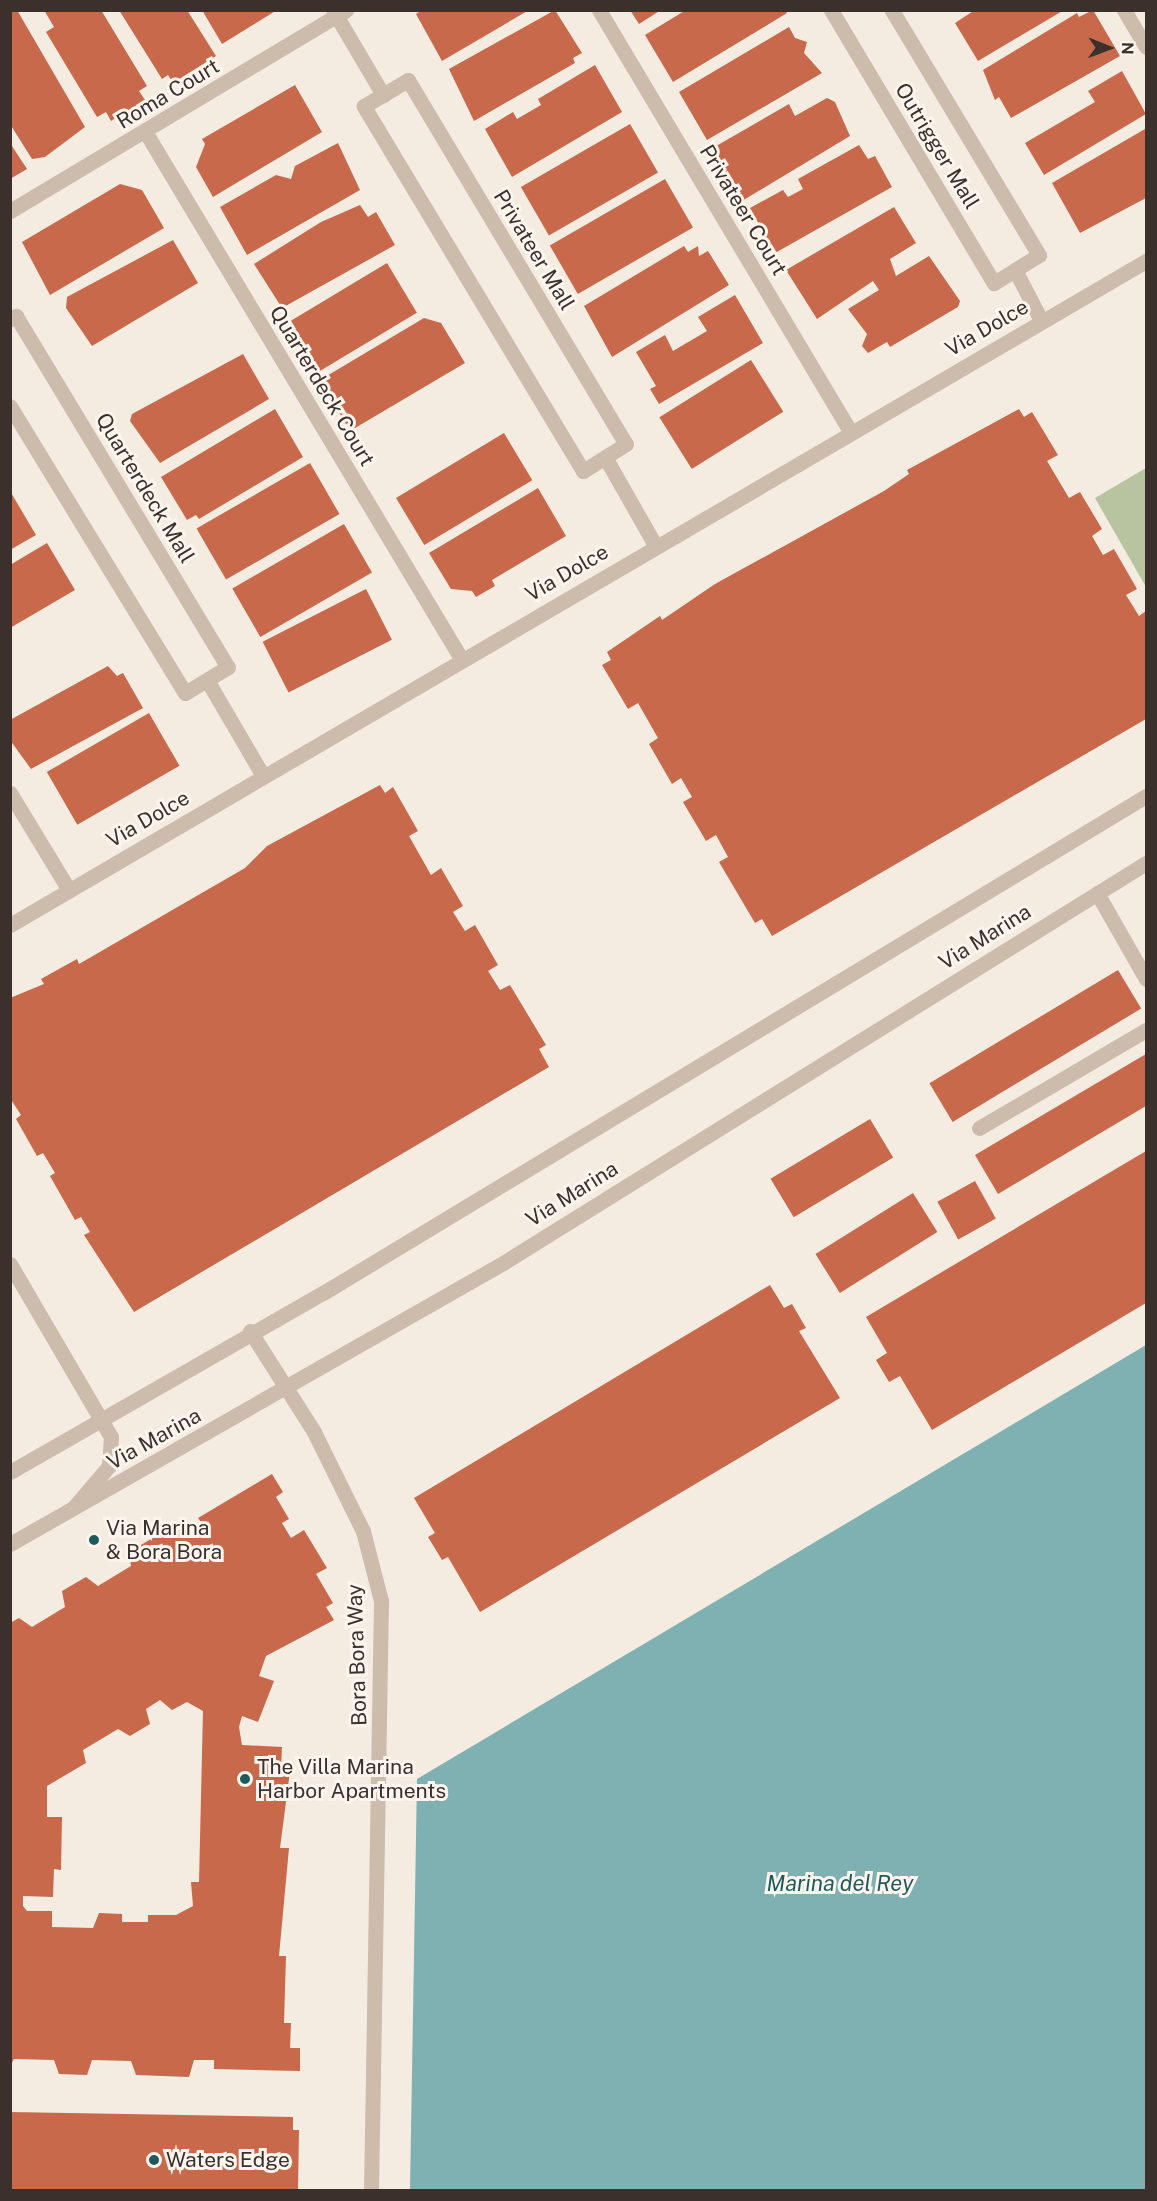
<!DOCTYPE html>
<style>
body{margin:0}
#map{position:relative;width:1157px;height:2201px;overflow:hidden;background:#f4ebe1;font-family:"Public Sans",sans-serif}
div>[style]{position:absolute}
.green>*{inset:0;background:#b8c4a0}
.water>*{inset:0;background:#7fb0b2}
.building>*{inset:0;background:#c8694b;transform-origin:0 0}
.service>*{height:15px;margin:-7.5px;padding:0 7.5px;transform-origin:7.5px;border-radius:7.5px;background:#cdbbac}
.pedestrian>*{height:15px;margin:-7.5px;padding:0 7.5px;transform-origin:7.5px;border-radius:7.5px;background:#cdbbac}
.minor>*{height:15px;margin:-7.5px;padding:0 7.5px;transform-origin:7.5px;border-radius:7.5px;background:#cdbbac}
.tertiary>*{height:15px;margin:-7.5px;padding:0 7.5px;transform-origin:7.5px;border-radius:7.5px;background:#cdbbac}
.dots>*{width:16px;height:16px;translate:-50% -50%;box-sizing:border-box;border:3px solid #fbf5ee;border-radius:50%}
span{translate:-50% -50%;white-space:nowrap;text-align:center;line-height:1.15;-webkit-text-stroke:6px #fbf5ee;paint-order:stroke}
.street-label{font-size:21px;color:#3b302b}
.poi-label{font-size:21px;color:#3b302b}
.left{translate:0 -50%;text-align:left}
.water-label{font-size:22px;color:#1f5a5e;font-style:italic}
.frame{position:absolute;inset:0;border:12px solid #3b302b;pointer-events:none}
.north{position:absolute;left:1079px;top:18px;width:60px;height:60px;-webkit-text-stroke:4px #fbf5ee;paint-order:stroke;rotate:91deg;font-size:16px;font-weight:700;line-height:24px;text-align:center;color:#3b302b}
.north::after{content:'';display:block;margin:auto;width:21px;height:27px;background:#3b302b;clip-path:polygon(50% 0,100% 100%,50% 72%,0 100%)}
</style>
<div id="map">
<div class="green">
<i style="clip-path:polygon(1146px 468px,1146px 587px,1095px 498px)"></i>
</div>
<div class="water">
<i style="clip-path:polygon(1146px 1345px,1146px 2190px,410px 2190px,417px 1779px)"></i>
</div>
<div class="building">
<i style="clip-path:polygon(10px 10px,17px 10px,85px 127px,45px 157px,32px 159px,10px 124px)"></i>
<i style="clip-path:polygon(44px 10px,101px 10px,147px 86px,139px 91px,145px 100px,111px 121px,106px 112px,97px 117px,46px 32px,54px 27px)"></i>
<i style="clip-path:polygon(119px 10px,187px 10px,216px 56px,173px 83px,168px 75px,162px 79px)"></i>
<i style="clip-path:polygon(202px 10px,277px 10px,222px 44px)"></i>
<i style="clip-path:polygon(422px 10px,529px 10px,442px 61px,416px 14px)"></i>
<i style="clip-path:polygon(555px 10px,582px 53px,573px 58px,575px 63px,474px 121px,449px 69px)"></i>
<i style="clip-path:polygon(630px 10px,661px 10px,639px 24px)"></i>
<i style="clip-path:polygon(686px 10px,785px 10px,787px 13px,673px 82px,645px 35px)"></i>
<i style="clip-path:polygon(975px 10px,1064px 10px,978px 61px,955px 23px)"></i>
<i style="clip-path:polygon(1093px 10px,1120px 56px,1011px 118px,999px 97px,995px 100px,983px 70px,1077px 13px,1079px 17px)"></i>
<i style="clip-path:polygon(789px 27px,795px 38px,807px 42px,804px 53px,822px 73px,707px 140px,679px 92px)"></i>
<i style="clip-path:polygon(595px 65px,622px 112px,512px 177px,485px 129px,513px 112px,517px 119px,541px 105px,538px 99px)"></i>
<i style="clip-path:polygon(1122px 71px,1146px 114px,1044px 175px,1025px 143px,1095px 102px,1088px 91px)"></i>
<i style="clip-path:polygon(295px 85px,322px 132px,213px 197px,196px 167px,205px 144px,202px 139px)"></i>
<i style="clip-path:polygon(827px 98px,835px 102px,850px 136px,742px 201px,711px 149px,789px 104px,795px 116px)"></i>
<i style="left:630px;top:124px;width:56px;height:126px;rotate:60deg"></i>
<i style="clip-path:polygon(1145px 129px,1146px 198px,1080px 233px,1052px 183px)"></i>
<i style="clip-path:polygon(10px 143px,27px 169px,10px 179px)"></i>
<i style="clip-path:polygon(338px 143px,360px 190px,247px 255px,220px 207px,276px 175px,291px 179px,295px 166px)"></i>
<i style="clip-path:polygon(859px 145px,868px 159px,875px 156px,892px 187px,775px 253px,750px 208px,783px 190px,788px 197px,803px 189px,798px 179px)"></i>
<i style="left:665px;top:179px;width:56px;height:133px;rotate:60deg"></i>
<i style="clip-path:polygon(120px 184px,142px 190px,164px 228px,50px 295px,22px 242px)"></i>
<i style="clip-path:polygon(360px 205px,368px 217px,376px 212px,395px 245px,282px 308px,254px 264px,321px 222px)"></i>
<i style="clip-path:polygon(894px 207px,916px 243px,890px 259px,896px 276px,929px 256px,960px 301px,958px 307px,890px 347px,887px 342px,868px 353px,862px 346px,867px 334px,848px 309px,879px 290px,873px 281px,817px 319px,786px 270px)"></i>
<i style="clip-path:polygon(173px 240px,198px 283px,92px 346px,66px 308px,67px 297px)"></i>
<i style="clip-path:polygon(684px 246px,688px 252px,698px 246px,699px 256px,708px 251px,729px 285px,612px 357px,584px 306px)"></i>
<i style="left:387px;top:263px;width:58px;height:116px;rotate:59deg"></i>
<i style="clip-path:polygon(735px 295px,763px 343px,659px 404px,650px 389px,656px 386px,636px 352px,665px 335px,673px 351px,707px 331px,698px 317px)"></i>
<i style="clip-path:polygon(424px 318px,441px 323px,465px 363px,350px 431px,320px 380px)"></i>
<i style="clip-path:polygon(243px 354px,269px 399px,160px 463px,130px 421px,132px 414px)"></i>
<i style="left:751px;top:360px;width:61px;height:108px;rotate:58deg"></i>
<i style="clip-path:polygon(275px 409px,303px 457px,199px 519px,196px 515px,187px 520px,161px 477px)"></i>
<i style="clip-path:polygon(1019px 409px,1024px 417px,1032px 412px,1058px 455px,1047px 461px,1069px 498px,1080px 492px,1102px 529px,1092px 536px,1103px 555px,1114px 549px,1137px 589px,1126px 595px,1139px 616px,1146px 611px,1146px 719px,772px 936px,762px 919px,755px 923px,719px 862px,728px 857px,716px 835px,706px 841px,683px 802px,692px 797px,681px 778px,672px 784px,649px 744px,658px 738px,638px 703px,628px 709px,602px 665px,611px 660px,607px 652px,660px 616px,662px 620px,715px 584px,884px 491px,909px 474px,907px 470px)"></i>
<i style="left:504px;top:433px;width:55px;height:126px;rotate:59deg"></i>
<i style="left:310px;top:463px;width:59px;height:131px;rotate:60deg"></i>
<i style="clip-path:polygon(538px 488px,566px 536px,492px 580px,495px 586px,476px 597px,472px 591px,451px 589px,429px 553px)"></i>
<i style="clip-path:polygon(10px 491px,36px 535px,10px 550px)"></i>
<i style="left:344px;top:524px;width:56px;height:129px;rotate:60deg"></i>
<i style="clip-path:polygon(47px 543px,75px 590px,10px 628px,10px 565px)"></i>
<i style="left:366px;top:589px;width:57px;height:116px;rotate:63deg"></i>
<i style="clip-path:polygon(108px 666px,117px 676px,123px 673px,143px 708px,31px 769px,10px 740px,10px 720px)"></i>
<i style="left:149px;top:713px;width:61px;height:118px;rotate:60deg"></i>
<i style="clip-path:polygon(380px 785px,385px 793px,393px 787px,418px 831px,409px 836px,431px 875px,441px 868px,463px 906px,453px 912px,465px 931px,475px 925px,498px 965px,488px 971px,500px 990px,510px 985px,546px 1045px,539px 1049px,549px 1067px,134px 1312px,84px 1235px,90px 1232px,81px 1217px,75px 1220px,50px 1176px,55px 1173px,43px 1153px,37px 1156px,16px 1119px,21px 1115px,10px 1098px,10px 998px,44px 984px,41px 979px,77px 959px,79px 964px,245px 868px,267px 846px)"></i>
<i style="left:1118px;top:970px;width:45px;height:220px;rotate:59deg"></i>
<i style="clip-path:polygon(1146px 1054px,1146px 1106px,998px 1194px,975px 1155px)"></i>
<i style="left:870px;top:1119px;width:45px;height:116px;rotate:59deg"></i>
<i style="clip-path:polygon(1146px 1151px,1146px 1303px,932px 1430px,900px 1376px,889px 1382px,876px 1360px,887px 1353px,866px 1317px)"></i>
<i style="left:975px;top:1181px;width:43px;height:43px;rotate:61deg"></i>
<i style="left:913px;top:1193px;width:46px;height:115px;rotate:58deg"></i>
<i style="clip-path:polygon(770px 1285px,784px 1308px,792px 1304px,806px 1328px,799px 1331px,840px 1398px,480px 1612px,448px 1557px,442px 1560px,428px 1537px,435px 1533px,414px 1498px)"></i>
<i style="clip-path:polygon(evenodd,272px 1474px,283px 1492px,276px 1497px,289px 1519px,282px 1523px,291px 1538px,304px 1530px,327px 1568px,316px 1574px,333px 1603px,326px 1607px,334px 1620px,266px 1656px,259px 1676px,274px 1681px,258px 1722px,242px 1716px,239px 1727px,242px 1745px,282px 1747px,281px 1770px,290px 1771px,280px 1848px,289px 1848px,279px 1956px,286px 1956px,284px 2023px,291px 2023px,290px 2048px,300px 2048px,300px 2071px,214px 2069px,214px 2060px,194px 2060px,189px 2077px,136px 2075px,131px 2061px,92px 2060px,87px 2075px,59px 2074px,54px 2060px,14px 2059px,10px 2066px,10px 1623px,19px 1618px,32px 1627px,65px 1607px,62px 1591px,86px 1577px,98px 1586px,131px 1566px,129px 1552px,173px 1526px,186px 1535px,203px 1525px,198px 1518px,272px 1474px,160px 1700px,172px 1710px,187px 1702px,203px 1711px,199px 1882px,191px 1882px,193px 1906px,176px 1915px,148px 1915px,148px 1922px,122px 1922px,122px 1914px,99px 1913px,93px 1928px,52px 1927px,52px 1911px,27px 1911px,23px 1906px,23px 1896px,53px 1897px,54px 1869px,61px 1870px,62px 1817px,47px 1817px,47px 1786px,86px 1763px,83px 1750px,118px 1729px,130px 1736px,150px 1724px,146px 1709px,160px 1700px)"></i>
<i style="clip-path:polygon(10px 2112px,293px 2117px,293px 2130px,299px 2130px,298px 2190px,10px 2190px)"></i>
</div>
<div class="service">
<i style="left:1097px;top:893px;width:99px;rotate:60.3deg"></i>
<i style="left:979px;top:1128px;width:194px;rotate:-30.4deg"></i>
</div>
<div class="pedestrian">
<i style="left:333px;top:10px;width:99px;rotate:59.5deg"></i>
<i style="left:831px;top:10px;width:318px;rotate:59.2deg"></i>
<i style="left:994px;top:283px;width:53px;rotate:-31.9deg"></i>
<i style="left:1039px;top:255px;width:286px;rotate:-121deg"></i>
<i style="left:408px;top:80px;width:424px;rotate:59.1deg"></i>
<i style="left:626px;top:444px;width:51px;rotate:147.9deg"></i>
<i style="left:583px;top:471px;width:426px;rotate:-121deg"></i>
<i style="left:364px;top:106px;width:51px;rotate:-30.6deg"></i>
<i style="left:1015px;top:270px;width:56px;rotate:62.5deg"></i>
<i style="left:10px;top:319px;width:7px;rotate:-27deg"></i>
<i style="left:16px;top:316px;width:410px;rotate:58.9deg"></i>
<i style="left:228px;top:667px;width:50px;rotate:148.8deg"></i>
<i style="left:185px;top:693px;width:336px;rotate:-121.4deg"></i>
<i style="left:605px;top:457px;width:101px;rotate:60.4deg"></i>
<i style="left:207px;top:680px;width:111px;rotate:59.7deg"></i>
</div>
<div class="minor">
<i style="left:599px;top:10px;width:490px;rotate:59.2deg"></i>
<i style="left:1124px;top:10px;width:43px;rotate:59.3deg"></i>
<i style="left:146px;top:133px;width:614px;rotate:59.05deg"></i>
<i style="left:10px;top:211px;width:392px;rotate:-30.9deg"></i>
<i style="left:10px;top:793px;width:114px;rotate:58.7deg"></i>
<i style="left:10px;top:925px;width:1316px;rotate:-30.31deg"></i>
<i style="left:10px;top:1264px;width:200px;rotate:59.7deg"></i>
<i style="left:111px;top:1437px;width:29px;rotate:94deg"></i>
<i style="left:109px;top:1466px;width:54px;rotate:130.5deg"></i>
<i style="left:250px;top:1331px;width:120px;rotate:57.6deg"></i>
<i style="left:314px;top:1432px;width:110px;rotate:63.7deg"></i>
<i style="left:363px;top:1531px;width:72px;rotate:75.6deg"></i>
<i style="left:381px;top:1601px;width:589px;rotate:90.97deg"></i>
</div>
<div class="tertiary">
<i style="left:10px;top:1472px;width:361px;rotate:-29.8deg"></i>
<i style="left:323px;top:1293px;width:961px;rotate:-31.13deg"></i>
<i style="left:10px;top:1544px;width:567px;rotate:-29.68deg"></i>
<i style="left:503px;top:1263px;width:757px;rotate:-31.89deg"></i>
</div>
<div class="dots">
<i style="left:94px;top:1540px;background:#1f5a5e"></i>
<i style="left:245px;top:1779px;background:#1f5a5e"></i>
<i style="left:154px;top:2160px;background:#1f5a5e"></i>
</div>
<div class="street-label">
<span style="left:168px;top:94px;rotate:-31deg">Roma Court</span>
<span style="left:937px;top:146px;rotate:59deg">Outrigger Mall</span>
<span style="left:743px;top:210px;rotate:59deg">Privateer Court</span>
<span style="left:534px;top:250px;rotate:59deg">Privateer Mall</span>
<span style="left:987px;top:328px;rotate:-30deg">Via Dolce</span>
<span style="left:322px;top:386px;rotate:59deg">Quarterdeck Court</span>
<span style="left:145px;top:488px;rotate:59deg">Quarterdeck Mall</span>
<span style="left:567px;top:573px;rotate:-30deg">Via Dolce</span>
<span style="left:148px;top:819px;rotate:-30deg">Via Dolce</span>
<span style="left:985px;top:937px;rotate:-32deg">Via Marina</span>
<span style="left:572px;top:1194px;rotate:-32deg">Via Marina</span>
<span style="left:154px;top:1439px;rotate:-29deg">Via Marina</span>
<span style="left:357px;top:1655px;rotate:-92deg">Bora Bora Way</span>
</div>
<div class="poi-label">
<span class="left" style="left:106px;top:1540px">Via Marina<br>&amp; Bora Bora</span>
<span class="left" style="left:257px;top:1779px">The Villa Marina<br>Harbor Apartments</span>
<span class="left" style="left:166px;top:2160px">Waters Edge</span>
</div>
<div class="water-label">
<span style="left:840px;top:1884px">Marina del Rey</span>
</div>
<div class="frame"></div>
<div class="north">N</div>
</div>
